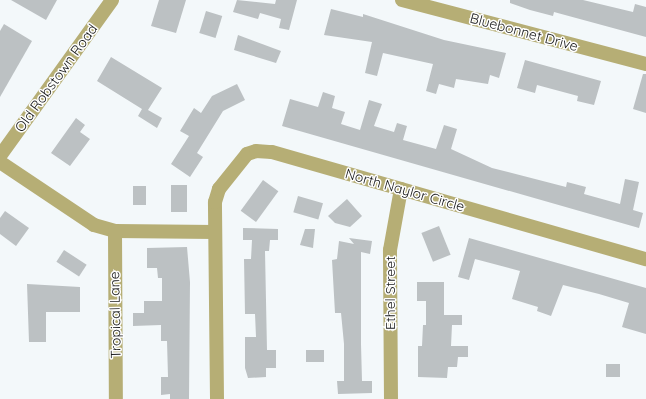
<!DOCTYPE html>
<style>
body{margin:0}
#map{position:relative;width:646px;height:399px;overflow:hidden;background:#f3f8fa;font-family:Quicksand,sans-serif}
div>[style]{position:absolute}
.building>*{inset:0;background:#bcc1c3;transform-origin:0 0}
.minor>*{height:14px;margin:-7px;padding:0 7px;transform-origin:7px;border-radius:7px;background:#b6ae75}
span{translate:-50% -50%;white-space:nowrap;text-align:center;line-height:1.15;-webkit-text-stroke:3px #fff;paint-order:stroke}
.street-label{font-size:14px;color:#171819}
</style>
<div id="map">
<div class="building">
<i style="clip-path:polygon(11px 0,57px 0,46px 20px)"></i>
<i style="clip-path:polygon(159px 0,186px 0,176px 33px,151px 26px)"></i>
<i style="clip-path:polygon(237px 0,275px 4px,276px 0,297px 0,289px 30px,279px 28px,281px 19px,260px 13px,258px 19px,233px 12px)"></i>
<i style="clip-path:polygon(510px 0,583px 0,633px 12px,635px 4px,646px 7px,646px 37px,554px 12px,553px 16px,530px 10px,510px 3px)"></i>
<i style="clip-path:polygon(331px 9px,363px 17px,363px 14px,444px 40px,506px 53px,499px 78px,490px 75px,488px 84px,456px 79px,454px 88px,439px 84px,436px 94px,426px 91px,433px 64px,383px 53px,377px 76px,365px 73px,372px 42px,324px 35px)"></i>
<i style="left:206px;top:11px;width:17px;height:23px;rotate:17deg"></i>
<i style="clip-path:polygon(4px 24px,32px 41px,0 97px,0 31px)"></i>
<i style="clip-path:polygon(238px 35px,281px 51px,276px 63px,234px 50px)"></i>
<i style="clip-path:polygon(111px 57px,162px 88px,148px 110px,162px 118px,157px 128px,138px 116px,142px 109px,97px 81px)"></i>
<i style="clip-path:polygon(525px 60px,601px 81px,594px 105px,577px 101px,578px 96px,537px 85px,535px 93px,517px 88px)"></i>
<i style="clip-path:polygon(643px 74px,646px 74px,646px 113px,633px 109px)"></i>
<i style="clip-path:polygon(237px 84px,245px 100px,223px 111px,197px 153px,203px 157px,190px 177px,171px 164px,189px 136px,180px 131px,194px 108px,201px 113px,212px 96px)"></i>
<i style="clip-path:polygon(323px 92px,335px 96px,332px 108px,345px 112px,341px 124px,360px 130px,369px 100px,382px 104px,374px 126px,394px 132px,397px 123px,407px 126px,403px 140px,436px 149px,444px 125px,457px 129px,451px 149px,492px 168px,566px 187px,567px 182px,586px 187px,584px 194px,620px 204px,625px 179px,639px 182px,633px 210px,643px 213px,639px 228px,282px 126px,290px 99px,318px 107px)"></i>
<i style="clip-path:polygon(76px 118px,85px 125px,80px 132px,90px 139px,70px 166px,51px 153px)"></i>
<i style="left:263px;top:180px;width:19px;height:38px;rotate:36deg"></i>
<i style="left:171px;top:185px;width:16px;height:27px"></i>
<i style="left:133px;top:186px;width:13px;height:19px"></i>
<i style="left:298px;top:196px;width:26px;height:17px;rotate:16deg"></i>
<i style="clip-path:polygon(347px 199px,362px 216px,350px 227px,335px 223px,328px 216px)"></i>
<i style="clip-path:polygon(5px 211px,29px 228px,16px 246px,0 234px,0 218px)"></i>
<i style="left:439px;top:226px;width:31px;height:19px;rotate:68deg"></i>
<i style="clip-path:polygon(243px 228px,278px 229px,278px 240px,270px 240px,269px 251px,265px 251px,267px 350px,276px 350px,276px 368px,266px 368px,266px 377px,248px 378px,245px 368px,245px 337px,256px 337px,255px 314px,245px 314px,244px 259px,251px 259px,252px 240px,243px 240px)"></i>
<i style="clip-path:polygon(305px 229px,315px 229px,313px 248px,300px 245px)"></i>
<i style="clip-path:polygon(349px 238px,372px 241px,370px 254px,361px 252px,361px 344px,362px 381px,372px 381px,372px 393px,338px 394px,337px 381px,344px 381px,344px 344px,341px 313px,335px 313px,332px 260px,337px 259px,339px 241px,354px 244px)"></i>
<i style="clip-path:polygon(469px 238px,646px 288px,646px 334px,622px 327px,629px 303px,599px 294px,563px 285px,551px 316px,537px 311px,538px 307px,512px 299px,520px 271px,475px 259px,469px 280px,458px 277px)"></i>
<i style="clip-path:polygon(187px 247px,190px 282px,189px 399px,170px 399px,170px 394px,161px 395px,161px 377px,168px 377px,167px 341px,161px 341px,161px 325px,133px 326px,133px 313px,144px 313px,144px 301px,162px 301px,162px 278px,158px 278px,157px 268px,147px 268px,147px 248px)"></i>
<i style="left:64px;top:250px;width:27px;height:14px;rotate:33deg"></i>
<i style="clip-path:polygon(417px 282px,444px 282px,444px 315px,462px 315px,462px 325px,452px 325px,451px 346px,468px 346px,468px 357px,458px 357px,457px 367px,448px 367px,447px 378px,418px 377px,418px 346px,422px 346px,423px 325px,426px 325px,426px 301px,417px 301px)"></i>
<i style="clip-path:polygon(27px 284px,80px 287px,80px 312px,46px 312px,46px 342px,29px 342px)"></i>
<i style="left:306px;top:350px;width:18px;height:12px"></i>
<i style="left:606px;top:364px;width:14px;height:13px"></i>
</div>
<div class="minor">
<i style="left:402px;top:0;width:252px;rotate:14.7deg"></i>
<i style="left:0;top:156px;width:192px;rotate:-54.3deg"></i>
<i style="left:0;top:162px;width:113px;rotate:33.8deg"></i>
<i style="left:94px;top:225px;width:22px;rotate:16deg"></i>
<i style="left:115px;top:231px;width:100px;rotate:0.6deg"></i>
<i style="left:115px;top:231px;width:168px;rotate:89.7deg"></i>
<i style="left:217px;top:399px;width:197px;rotate:-90.6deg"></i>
<i style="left:215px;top:202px;width:14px;rotate:-73deg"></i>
<i style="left:219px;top:189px;width:45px;rotate:-51.3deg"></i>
<i style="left:247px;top:154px;width:9px;rotate:-18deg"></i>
<i style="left:256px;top:151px;width:16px;rotate:4deg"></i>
<i style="left:272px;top:152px;width:389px;rotate:16deg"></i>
<i style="left:391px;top:399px;width:149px;rotate:-90.4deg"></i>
<i style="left:390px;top:250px;width:62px;rotate:-79.8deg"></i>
</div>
<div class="street-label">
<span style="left:524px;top:32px;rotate:15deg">Bluebonnet Drive</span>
<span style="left:56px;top:78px;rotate:-54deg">Old Robstown Road</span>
<span style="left:405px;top:190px;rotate:16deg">North Naylor Circle</span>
<span style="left:390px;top:293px;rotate:-90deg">Ethel Street</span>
<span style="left:115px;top:315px;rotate:-91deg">Tropical Lane</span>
</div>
</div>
